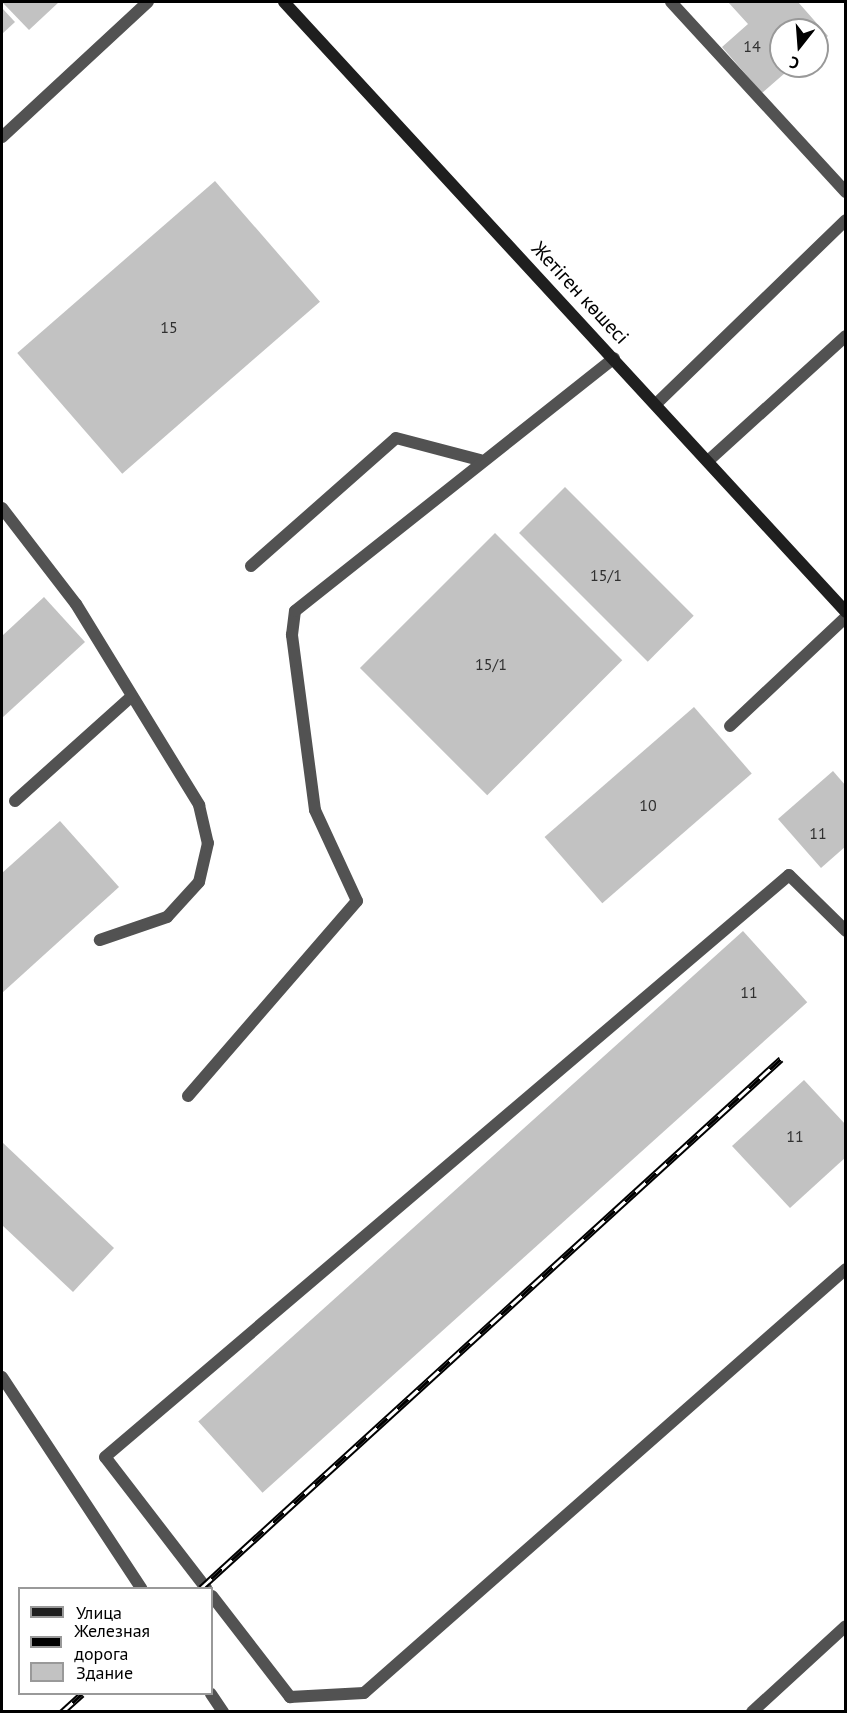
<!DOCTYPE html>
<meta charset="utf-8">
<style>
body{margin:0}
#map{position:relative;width:847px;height:1713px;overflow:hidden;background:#fff;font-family:"PT Sans",sans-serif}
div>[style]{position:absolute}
.building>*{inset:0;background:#c2c2c2;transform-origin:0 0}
.lane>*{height:12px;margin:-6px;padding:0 6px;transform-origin:6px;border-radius:6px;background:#525252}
.secondary>*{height:12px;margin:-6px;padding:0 6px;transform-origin:6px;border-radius:6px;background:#1f1f1f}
.rail>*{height:7px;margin-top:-3.5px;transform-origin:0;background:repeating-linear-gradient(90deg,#fff 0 14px,#000 0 28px);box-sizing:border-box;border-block:2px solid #000}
span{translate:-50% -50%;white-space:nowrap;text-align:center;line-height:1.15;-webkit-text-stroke:5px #fff;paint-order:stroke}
.number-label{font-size:16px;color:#303030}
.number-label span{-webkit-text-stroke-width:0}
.street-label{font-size:20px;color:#000}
.frame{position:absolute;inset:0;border:3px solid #000;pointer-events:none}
.legend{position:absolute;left:18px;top:1587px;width:195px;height:108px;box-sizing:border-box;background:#fff;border:2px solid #999;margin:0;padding:8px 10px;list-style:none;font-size:18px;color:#000}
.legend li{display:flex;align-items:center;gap:12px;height:30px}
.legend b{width:30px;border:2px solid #999}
.north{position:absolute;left:769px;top:18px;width:60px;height:60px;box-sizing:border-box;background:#fff;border:2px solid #999;border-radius:50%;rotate:197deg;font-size:16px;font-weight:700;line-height:24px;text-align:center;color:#000}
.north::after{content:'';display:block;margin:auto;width:21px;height:27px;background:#000;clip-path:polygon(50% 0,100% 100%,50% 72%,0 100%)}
</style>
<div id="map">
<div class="building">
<i style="clip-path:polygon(2px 2px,59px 2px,29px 30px)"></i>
<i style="clip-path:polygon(728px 2px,798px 2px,828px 36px,817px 45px,817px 30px,781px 30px,781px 66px,793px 66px,762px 93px,722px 47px,748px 24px)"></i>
<i style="clip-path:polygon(2px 8px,15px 22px,2px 34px)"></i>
<i style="left:215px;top:181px;width:160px;height:262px;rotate:49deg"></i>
<i style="left:565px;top:487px;width:182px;height:65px;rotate:45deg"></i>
<i style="left:495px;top:533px;width:180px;height:191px;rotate:45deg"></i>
<i style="clip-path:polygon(44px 597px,85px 642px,2px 718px,2px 636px)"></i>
<i style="left:694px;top:707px;width:88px;height:198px;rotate:49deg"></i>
<i style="clip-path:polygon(833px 771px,846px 786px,846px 846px,821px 868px,778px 819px)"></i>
<i style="clip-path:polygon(60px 821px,119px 887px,2px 993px,2px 873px)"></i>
<i style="left:743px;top:931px;width:96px;height:733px;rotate:48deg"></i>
<i style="clip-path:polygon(804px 1080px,846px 1125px,846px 1157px,790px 1208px,732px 1146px)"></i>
<i style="clip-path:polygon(2px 1142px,114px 1248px,73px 1292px,2px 1225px)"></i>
</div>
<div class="lane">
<i style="left:671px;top:2px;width:258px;rotate:47.4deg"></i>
<i style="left:2px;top:137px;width:199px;rotate:-42.8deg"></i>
<i style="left:656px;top:404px;width:264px;rotate:-44.1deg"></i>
<i style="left:708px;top:461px;width:186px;rotate:-42.2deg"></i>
<i style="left:2px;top:508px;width:121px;rotate:52.4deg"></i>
<i style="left:76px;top:604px;width:236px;rotate:58.5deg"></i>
<i style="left:199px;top:805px;width:39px;rotate:77deg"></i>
<i style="left:208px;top:843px;width:40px;rotate:103deg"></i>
<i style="left:199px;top:882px;width:47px;rotate:132.4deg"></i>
<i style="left:167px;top:917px;width:71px;rotate:161.1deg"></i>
<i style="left:251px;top:566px;width:193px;rotate:-41.4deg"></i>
<i style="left:396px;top:438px;width:87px;rotate:14.7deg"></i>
<i style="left:730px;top:726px;width:159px;rotate:-43.2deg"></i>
<i style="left:15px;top:801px;width:157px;rotate:-41.9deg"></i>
<i style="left:188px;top:1096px;width:258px;rotate:-49.1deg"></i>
<i style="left:357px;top:901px;width:100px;rotate:-114.8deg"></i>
<i style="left:315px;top:810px;width:177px;rotate:-97.5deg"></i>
<i style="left:292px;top:635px;width:24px;rotate:-83deg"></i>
<i style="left:295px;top:611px;width:407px;rotate:-38.4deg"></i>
<i style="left:2px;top:1377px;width:253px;rotate:56.6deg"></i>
<i style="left:206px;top:1588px;width:165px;rotate:-127.6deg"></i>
<i style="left:105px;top:1457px;width:898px;rotate:-40.39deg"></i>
<i style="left:789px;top:875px;width:80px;rotate:44.5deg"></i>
<i style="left:212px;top:1596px;width:128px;rotate:52.3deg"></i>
<i style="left:290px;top:1697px;width:74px;rotate:-3.1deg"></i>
<i style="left:364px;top:1693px;width:642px;rotate:-41.34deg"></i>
<i style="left:211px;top:1694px;width:22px;rotate:56deg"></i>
<i style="left:752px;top:1712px;width:127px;rotate:-42.5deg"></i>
</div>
<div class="secondary">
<i style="left:284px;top:2px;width:829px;rotate:47.35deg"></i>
</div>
<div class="rail">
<i style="left:201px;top:1588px;width:785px;rotate:-42.37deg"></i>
<i style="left:62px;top:1712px;width:27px;rotate:-42deg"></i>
</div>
<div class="number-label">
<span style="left:752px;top:46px">14</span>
<span style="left:169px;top:327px">15</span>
<span style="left:606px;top:575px">15/1</span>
<span style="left:491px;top:664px">15/1</span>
<span style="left:648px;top:805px">10</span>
<span style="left:818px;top:833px">11</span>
<span style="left:749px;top:992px">11</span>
<span style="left:795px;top:1136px">11</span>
</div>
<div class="street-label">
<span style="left:580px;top:293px;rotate:47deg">Жетіген көшесі</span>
</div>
<div class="frame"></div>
<ul class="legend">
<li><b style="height:8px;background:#1f1f1f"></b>Улица</li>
<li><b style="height:8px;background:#000"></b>Железная дорога</li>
<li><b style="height:16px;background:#c2c2c2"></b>Здание</li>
</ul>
<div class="north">С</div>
</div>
